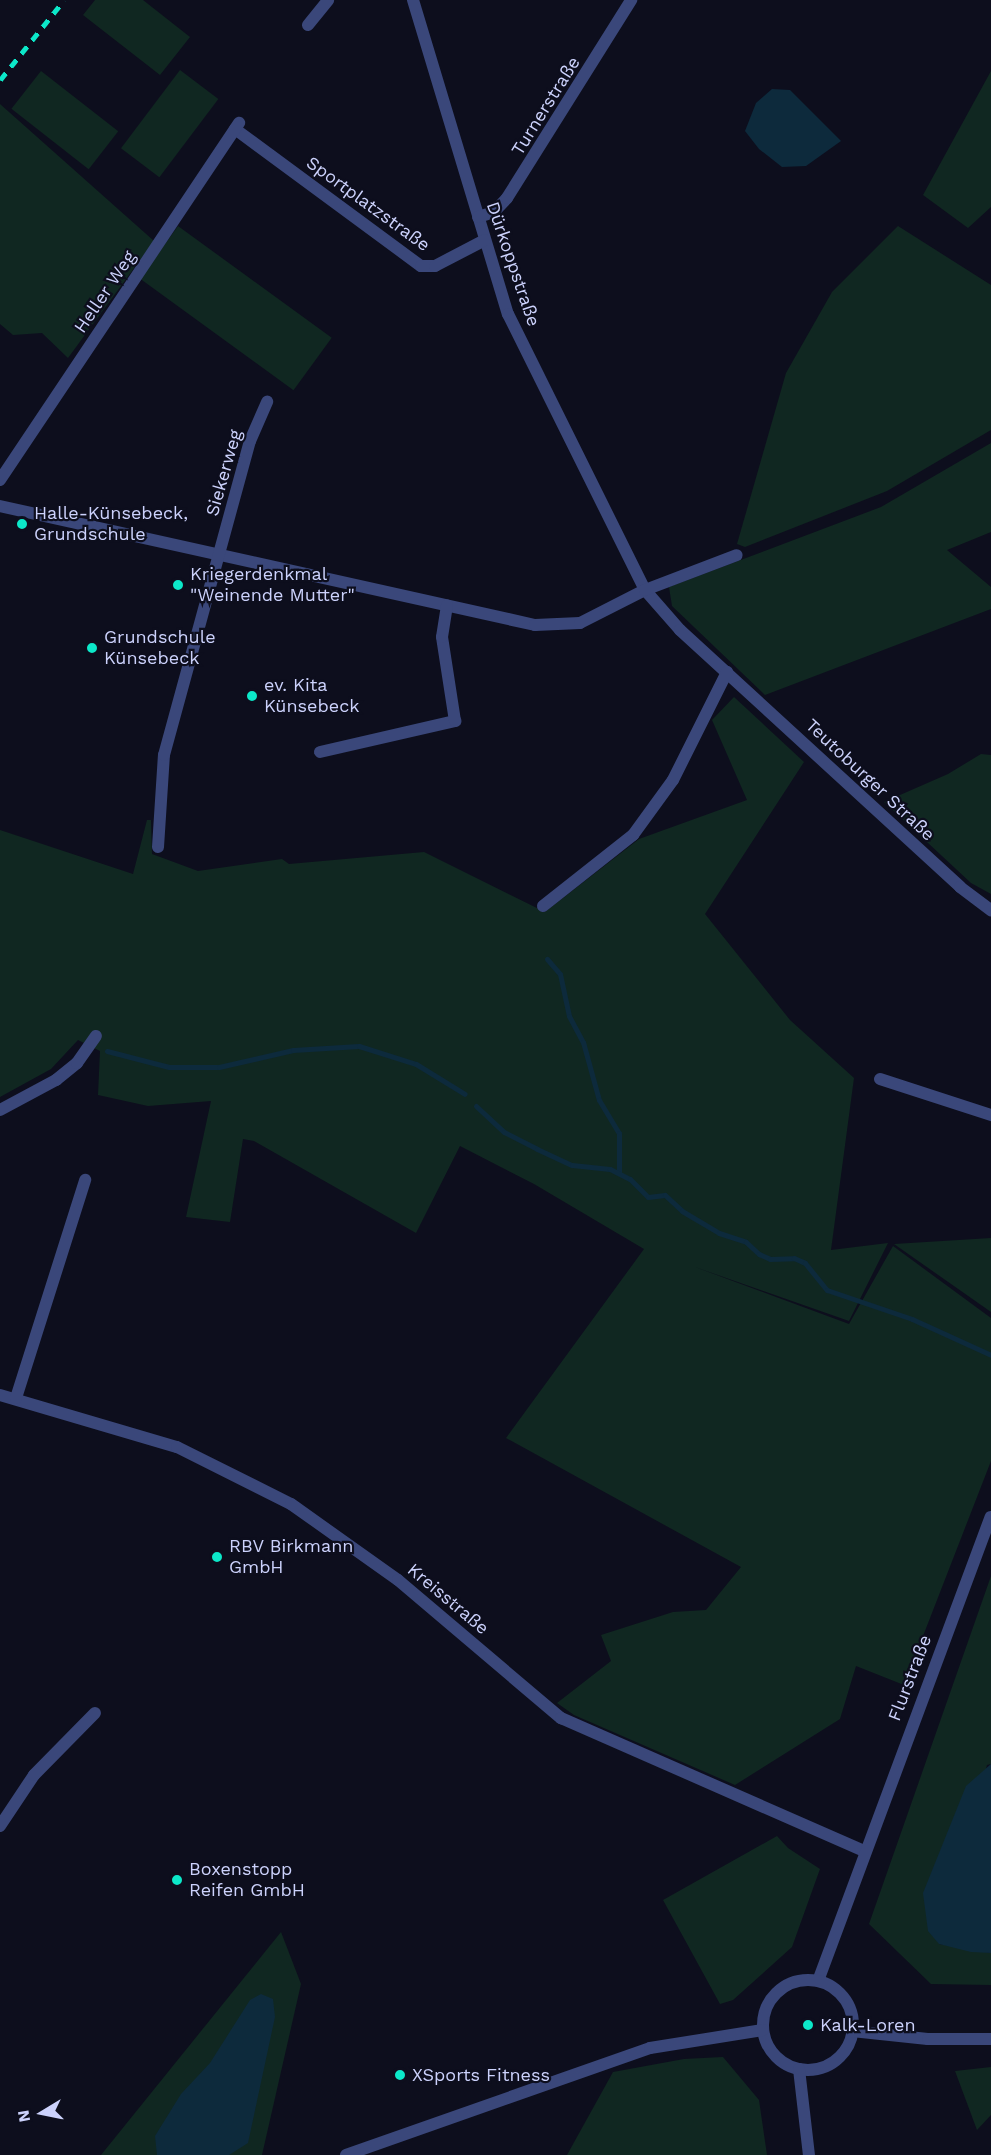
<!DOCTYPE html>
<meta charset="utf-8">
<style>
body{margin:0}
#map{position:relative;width:991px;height:2155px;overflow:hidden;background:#0d0e1d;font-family:"Work Sans",sans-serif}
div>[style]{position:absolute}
.green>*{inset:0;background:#102721;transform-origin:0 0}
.water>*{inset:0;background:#0d2a3c}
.stream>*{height:5px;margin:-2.5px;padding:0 2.5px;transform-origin:2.5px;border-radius:2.5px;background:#0d2a3c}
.minor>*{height:12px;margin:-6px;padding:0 6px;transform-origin:6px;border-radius:6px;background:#3a477a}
.tertiary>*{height:12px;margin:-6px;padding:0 6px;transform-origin:6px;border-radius:6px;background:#3a477a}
.tertiary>.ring{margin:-6px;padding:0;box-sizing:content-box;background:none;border:12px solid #3a477a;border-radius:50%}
.rail>*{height:4.5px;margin-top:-2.25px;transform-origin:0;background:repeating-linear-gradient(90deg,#0ce8c9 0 9px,transparent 0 17px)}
.dots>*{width:16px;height:16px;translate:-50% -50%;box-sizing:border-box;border:3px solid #0d0e1d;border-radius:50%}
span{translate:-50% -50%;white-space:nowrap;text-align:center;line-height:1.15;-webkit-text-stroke:4.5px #0d0e1d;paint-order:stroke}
.street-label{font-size:18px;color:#ccd2fc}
.poi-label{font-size:18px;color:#ccd2fc}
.left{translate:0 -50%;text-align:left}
.north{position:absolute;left:12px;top:2083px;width:60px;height:60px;-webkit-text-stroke:4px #0d0e1d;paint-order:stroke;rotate:260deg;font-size:16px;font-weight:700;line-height:24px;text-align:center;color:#ccd2fc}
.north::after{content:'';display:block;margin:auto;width:21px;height:27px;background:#ccd2fc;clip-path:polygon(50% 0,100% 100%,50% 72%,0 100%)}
</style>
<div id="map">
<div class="green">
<i style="clip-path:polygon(95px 0,143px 0,190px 37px,160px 75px,83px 15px)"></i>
<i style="left:180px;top:70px;width:48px;height:98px;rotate:37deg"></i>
<i style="left:41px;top:71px;width:98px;height:48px;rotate:38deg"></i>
<i style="clip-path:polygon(991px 71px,991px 207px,968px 228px,923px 195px)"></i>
<i style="clip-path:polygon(0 104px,154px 241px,68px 358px,42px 333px,13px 335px,0 324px)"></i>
<i style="left:178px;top:226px;width:190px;height:65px;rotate:36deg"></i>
<i style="clip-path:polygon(898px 226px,991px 285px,991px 430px,887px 491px,745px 547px,737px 544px,786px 373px,832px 292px)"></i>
<i style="clip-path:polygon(991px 443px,991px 532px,947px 550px,991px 587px,991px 609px,765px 695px,672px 606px,669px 587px,881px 507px)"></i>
<i style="clip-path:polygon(734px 697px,804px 762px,705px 914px,790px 1020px,854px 1078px,831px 1250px,888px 1243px,849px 1321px,695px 1267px,849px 1324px,893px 1246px,991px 1318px,991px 1461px,904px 1685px,856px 1666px,840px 1719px,735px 1785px,574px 1715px,557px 1703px,611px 1661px,601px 1635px,673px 1612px,706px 1610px,741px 1567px,506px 1438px,644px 1249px,534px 1184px,460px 1146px,416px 1233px,254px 1141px,243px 1139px,230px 1222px,186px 1217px,211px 1101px,148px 1106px,98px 1095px,100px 1051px,78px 1040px,51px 1069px,0 1097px,0 830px,133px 874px,147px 820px,151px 820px,152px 854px,198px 871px,282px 859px,289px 864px,424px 852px,545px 912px,639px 839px,747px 800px,712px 720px)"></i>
<i style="clip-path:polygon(981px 754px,991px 755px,991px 894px,971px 883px,884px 802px,948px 774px)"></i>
<i style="clip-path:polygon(991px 1238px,991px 1312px,894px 1244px)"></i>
<i style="clip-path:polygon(991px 1576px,991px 1764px,987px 1765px,939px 1944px,991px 1953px,991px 1985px,931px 1984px,869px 1924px)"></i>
<i style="clip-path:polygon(777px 1836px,788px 1848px,820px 1869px,792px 1947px,733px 2000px,720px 2004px,663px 1900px)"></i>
<i style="clip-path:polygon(281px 1932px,301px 1984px,262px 2155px,101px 2155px)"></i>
<i style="clip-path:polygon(723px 2057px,759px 2100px,767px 2155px,567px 2155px,613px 2072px,684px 2059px)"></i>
<i style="clip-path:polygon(991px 2067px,991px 2115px,977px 2130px,955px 2071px)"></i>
</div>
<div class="water">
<i style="clip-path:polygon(772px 89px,790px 90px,841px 141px,806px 166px,782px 167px,759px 149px,745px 131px,756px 103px)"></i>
<i style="clip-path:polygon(991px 1764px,991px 1953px,971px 1952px,939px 1944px,928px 1931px,923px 1893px,966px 1786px)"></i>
<i style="clip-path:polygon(261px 1994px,273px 1999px,275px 2017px,248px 2143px,229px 2155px,157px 2155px,155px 2136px,181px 2094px,210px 2063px,250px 2000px)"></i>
</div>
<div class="stream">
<i style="left:547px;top:959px;width:20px;rotate:49deg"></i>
<i style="left:560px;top:974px;width:43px;rotate:77.9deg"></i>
<i style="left:569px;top:1016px;width:30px;rotate:62deg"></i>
<i style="left:583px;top:1042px;width:60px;rotate:74.6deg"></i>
<i style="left:599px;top:1100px;width:39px;rotate:59deg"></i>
<i style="left:619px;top:1133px;width:40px;rotate:90deg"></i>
<i style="left:107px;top:1051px;width:64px;rotate:14.5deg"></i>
<i style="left:169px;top:1067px;width:50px"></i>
<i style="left:219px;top:1067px;width:76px;rotate:-12.9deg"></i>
<i style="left:293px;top:1050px;width:66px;rotate:-3.5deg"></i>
<i style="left:359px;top:1046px;width:60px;rotate:17.5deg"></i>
<i style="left:416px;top:1064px;width:57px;rotate:31.5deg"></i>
<i style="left:476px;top:1106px;width:38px;rotate:43deg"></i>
<i style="left:504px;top:1132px;width:37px;rotate:27deg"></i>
<i style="left:537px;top:1149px;width:38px;rotate:25deg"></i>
<i style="left:572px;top:1165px;width:38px;rotate:6deg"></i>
<i style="left:610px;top:1169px;width:22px;rotate:27deg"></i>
<i style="left:630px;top:1179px;width:25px;rotate:45deg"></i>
<i style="left:648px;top:1197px;width:17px;rotate:-7deg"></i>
<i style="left:665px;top:1195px;width:23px;rotate:43deg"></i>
<i style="left:682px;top:1211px;width:43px;rotate:30.7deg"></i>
<i style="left:719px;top:1233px;width:28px;rotate:18deg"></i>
<i style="left:746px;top:1242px;width:18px;rotate:43deg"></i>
<i style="left:759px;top:1254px;width:12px;rotate:24deg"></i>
<i style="left:770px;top:1259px;width:24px;rotate:-2deg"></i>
<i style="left:794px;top:1258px;width:12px;rotate:24deg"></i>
<i style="left:805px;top:1263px;width:35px;rotate:51deg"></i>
<i style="left:827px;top:1290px;width:90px;rotate:18.8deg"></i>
<i style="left:912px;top:1319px;width:87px;rotate:24.5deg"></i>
</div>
<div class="minor">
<i style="left:413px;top:0;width:328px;rotate:73.2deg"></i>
<i style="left:508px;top:314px;width:308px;rotate:63.6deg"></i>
<i style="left:645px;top:590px;width:53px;rotate:48.8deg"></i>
<i style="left:680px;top:630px;width:380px;rotate:42.5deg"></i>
<i style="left:960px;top:887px;width:39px;rotate:37deg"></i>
<i style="left:308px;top:25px;width:32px;rotate:-51deg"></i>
<i style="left:235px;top:129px;width:231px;rotate:36.4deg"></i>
<i style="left:421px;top:266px;width:14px"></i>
<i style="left:435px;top:266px;width:56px;rotate:-27.5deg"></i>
<i style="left:478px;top:217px;width:17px;rotate:-17deg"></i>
<i style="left:494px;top:212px;width:19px;rotate:-47deg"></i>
<i style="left:507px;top:198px;width:234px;rotate:-57.9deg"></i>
<i style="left:0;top:480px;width:430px;rotate:-56.2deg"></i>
<i style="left:0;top:506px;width:548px;rotate:12.54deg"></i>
<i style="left:535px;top:625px;width:45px;rotate:-2.5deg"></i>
<i style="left:580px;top:623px;width:73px;rotate:-26.9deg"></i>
<i style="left:645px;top:590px;width:98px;rotate:-20.8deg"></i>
<i style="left:320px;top:752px;width:139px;rotate:-12.9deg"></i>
<i style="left:455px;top:721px;width:85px;rotate:-98.8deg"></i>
<i style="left:442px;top:637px;width:32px;rotate:-81deg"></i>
<i style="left:158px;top:847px;width:92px;rotate:-86.3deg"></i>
<i style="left:164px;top:755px;width:326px;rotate:-74.7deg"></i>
<i style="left:250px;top:441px;width:43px;rotate:-66.4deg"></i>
<i style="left:543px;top:906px;width:115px;rotate:-38.3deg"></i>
<i style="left:633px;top:835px;width:68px;rotate:-54deg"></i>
<i style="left:673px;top:780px;width:121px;rotate:-63.4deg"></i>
<i style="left:880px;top:1079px;width:117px;rotate:18deg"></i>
<i style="left:0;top:1110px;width:64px;rotate:-28.2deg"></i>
<i style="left:56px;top:1080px;width:27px;rotate:-39deg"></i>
<i style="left:77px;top:1063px;width:33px;rotate:-55deg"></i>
<i style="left:0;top:1395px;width:184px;rotate:16.4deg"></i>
<i style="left:177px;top:1447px;width:127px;rotate:26.6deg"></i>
<i style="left:291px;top:1504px;width:131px;rotate:35.4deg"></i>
<i style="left:398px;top:1580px;width:214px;rotate:40.3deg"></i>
<i style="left:561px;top:1718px;width:331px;rotate:23.7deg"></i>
<i style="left:16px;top:1398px;width:229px;rotate:-72.4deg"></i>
<i style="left:0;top:1826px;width:61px;rotate:-56.3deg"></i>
<i style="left:34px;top:1775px;width:87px;rotate:-45.5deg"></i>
<i style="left:818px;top:1981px;width:495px;rotate:-69.6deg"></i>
</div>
<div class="tertiary">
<i class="ring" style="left:763px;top:1980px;width:78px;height:78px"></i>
<i style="left:852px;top:2031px;width:76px;rotate:6deg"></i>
<i style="left:928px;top:2039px;width:63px"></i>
<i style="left:799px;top:2069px;width:87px;rotate:83.4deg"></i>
<i style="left:346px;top:2155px;width:322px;rotate:-19.4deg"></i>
<i style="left:650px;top:2048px;width:114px;rotate:-9.1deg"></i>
</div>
<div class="rail">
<i style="left:0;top:80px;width:102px;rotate:-51.3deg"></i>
</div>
<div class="dots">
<i style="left:22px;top:524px;background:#0ce8c9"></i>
<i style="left:178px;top:585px;background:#0ce8c9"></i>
<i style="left:92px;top:648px;background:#0ce8c9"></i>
<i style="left:252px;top:696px;background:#0ce8c9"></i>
<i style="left:217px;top:1557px;background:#0ce8c9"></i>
<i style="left:177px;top:1880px;background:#0ce8c9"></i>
<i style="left:808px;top:2025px;background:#0ce8c9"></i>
<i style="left:400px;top:2075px;background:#0ce8c9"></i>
</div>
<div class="street-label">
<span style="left:546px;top:106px;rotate:-58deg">Turnerstraße</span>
<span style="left:368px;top:204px;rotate:36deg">Sportplatzstraße</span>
<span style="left:513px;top:264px;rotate:71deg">Dürkoppstraße</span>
<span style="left:105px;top:292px;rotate:-56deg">Heller Weg</span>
<span style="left:224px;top:473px;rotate:-74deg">Siekerweg</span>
<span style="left:870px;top:780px;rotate:43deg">Teutoburger Straße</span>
<span style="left:448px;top:1599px;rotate:40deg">Kreisstraße</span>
<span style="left:910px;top:1678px;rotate:-69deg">Flurstraße</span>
</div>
<div class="poi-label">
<span class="left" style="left:34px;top:524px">Halle-Künsebeck,<br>Grundschule</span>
<span class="left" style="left:190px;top:585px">Kriegerdenkmal<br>"Weinende Mutter"</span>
<span class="left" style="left:104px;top:648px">Grundschule<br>Künsebeck</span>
<span class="left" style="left:264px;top:696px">ev. Kita<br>Künsebeck</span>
<span class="left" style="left:229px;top:1557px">RBV Birkmann<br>GmbH</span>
<span class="left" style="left:189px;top:1880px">Boxenstopp<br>Reifen GmbH</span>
<span class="left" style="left:820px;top:2025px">Kalk-Loren</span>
<span class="left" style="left:412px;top:2075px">XSports Fitness</span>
</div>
<div class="north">N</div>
</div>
